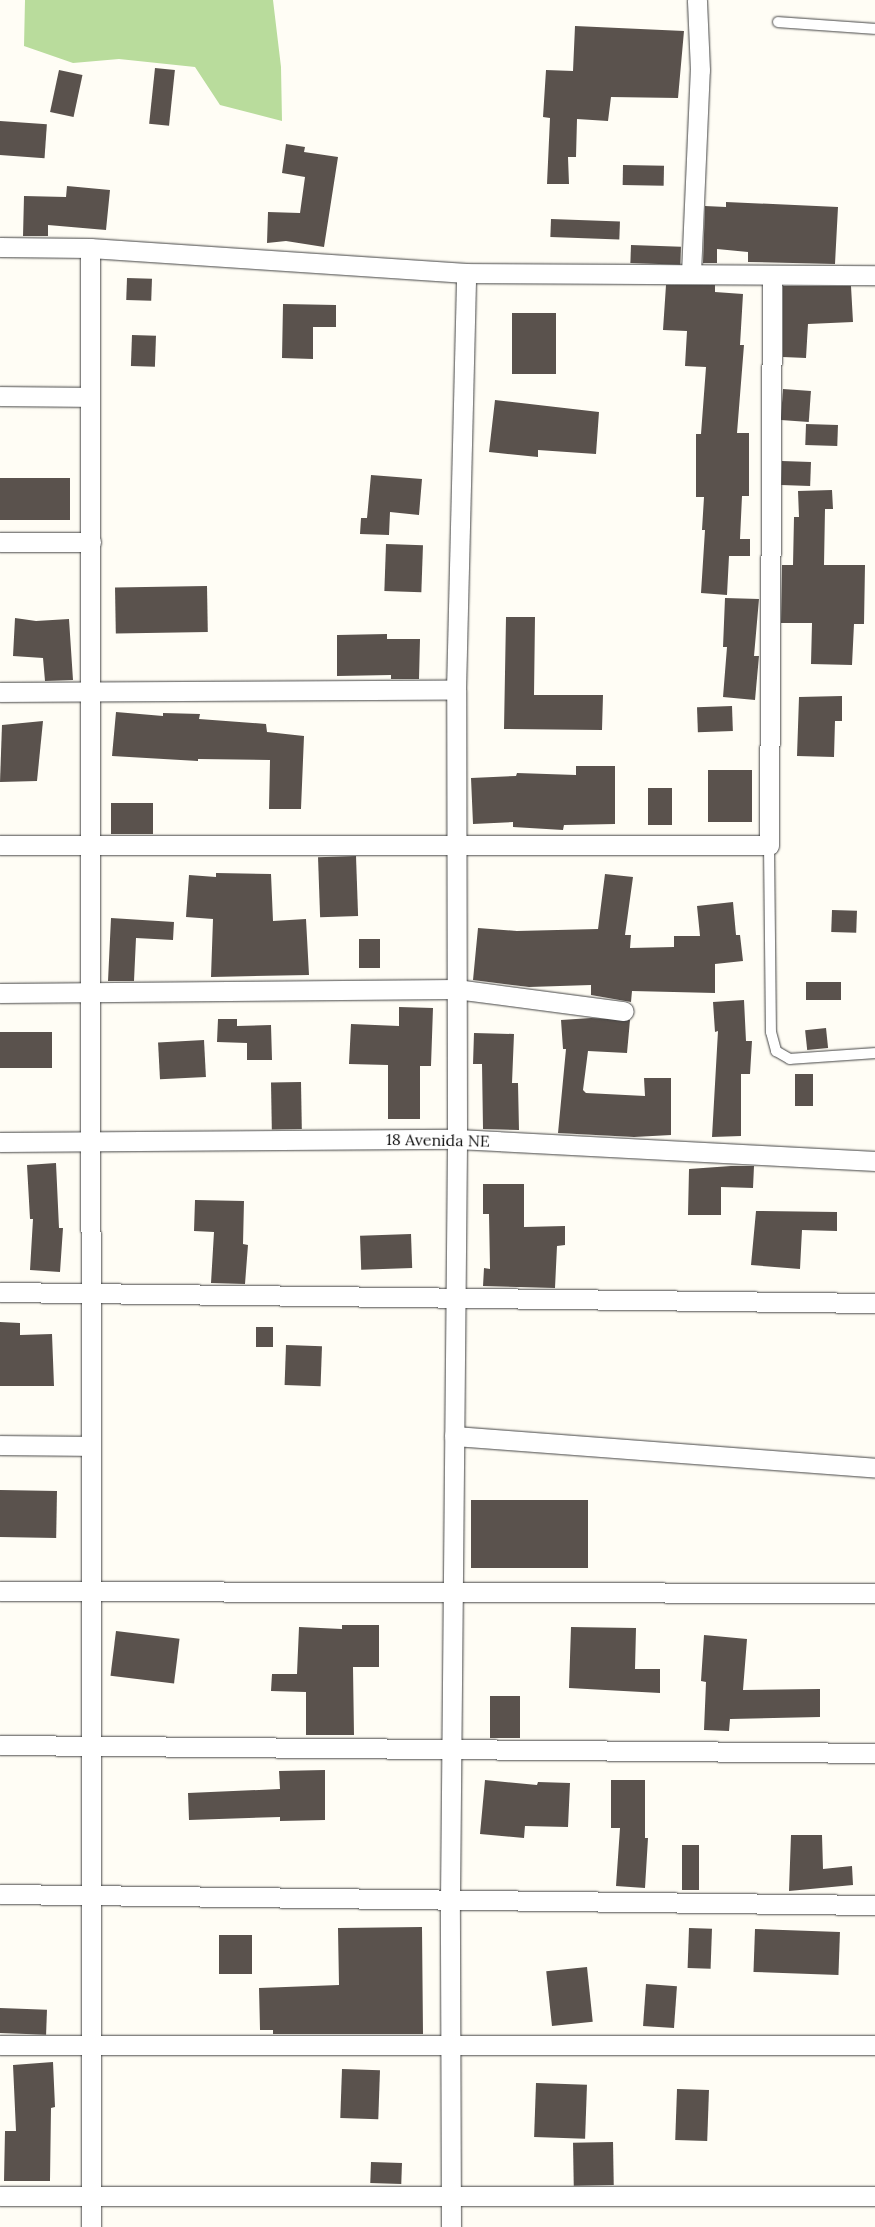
<!DOCTYPE html>
<style>
body{margin:0}
#map{position:relative;width:875px;height:2227px;overflow:hidden;background:#fffdf5;font-family:Lora,serif}
div>[style]{position:absolute}
.forest>*{inset:0;background:#b9dc9c}
.building>*{inset:0;background:#5a524d;transform-origin:0 0}
.roads{filter:drop-shadow(0 0 1px #444) drop-shadow(0 0 1px #444)}
.lane>*{height:10px;margin:-5px;padding:0 5px;transform-origin:5px;border-radius:5px;background:#fff}
.street>*{height:19px;margin:-9.5px;padding:0 9.5px;transform-origin:9.5px;border-radius:9.5px;background:#fff}
span{translate:-50% -50%;white-space:nowrap;text-align:center;line-height:1.15;-webkit-text-stroke:5px #fff;paint-order:stroke}
.street-label{font-size:16px;color:#111}
</style>
<div id="map">
<div class="forest">
<i style="clip-path:polygon(25px 0,273px 0,281px 67px,282px 121px,220px 105px,195px 67px,119px 59px,73px 63px,24px 46px)"></i>
</div>
<div class="building">
<i style="clip-path:polygon(575px 26px,684px 31px,678px 98px,611px 97px,608px 121px,577px 119px,576px 157px,568px 157px,569px 184px,547px 184px,550px 118px,543px 117px,546px 70px,573px 71px)"></i>
<i style="left:155px;top:68px;width:20px;height:56px;rotate:6deg"></i>
<i style="left:59px;top:70px;width:24px;height:43px;rotate:12deg"></i>
<i style="left:0;top:121px;width:47px;height:34px;rotate:4deg"></i>
<i style="clip-path:polygon(286px 144px,305px 147px,304px 152px,338px 157px,324px 247px,286px 241px,267px 243px,268px 212px,300px 213px,305px 177px,282px 173px)"></i>
<i style="left:623px;top:165px;width:41px;height:20px;rotate:1deg"></i>
<i style="clip-path:polygon(67px 186px,110px 190px,106px 230px,48px 225px,48px 236px,23px 236px,24px 196px,66px 197px)"></i>
<i style="clip-path:polygon(726px 202px,838px 207px,835px 264px,748px 262px,748px 252px,717px 249px,717px 263px,703px 263px,705px 206px,726px 207px)"></i>
<i style="left:551px;top:219px;width:69px;height:18px;rotate:2deg"></i>
<i style="left:631px;top:245px;width:50px;height:18px;rotate:2deg"></i>
<i style="left:127px;top:278px;width:25px;height:22px;rotate:2deg"></i>
<i style="clip-path:polygon(666px 285px,715px 285px,715px 292px,743px 294px,740px 345px,744px 345px,737px 433px,749px 433px,749px 496px,742px 496px,740px 539px,750px 539px,750px 556px,729px 556px,727px 595px,701px 593px,705px 530px,702px 530px,704px 497px,696px 497px,696px 434px,701px 434px,706px 367px,685px 366px,687px 331px,663px 330px)"></i>
<i style="clip-path:polygon(783px 286px,851px 286px,853px 322px,808px 324px,806px 358px,783px 357px)"></i>
<i style="clip-path:polygon(283px 304px,336px 305px,336px 327px,313px 327px,313px 359px,282px 358px)"></i>
<i style="left:512px;top:313px;width:44px;height:61px"></i>
<i style="left:132px;top:335px;width:24px;height:31px;rotate:2deg"></i>
<i style="left:783px;top:389px;width:28px;height:31px;rotate:4deg"></i>
<i style="clip-path:polygon(495px 400px,599px 412px,596px 454px,538px 450px,538px 457px,489px 452px)"></i>
<i style="left:806px;top:424px;width:32px;height:21px;rotate:2deg"></i>
<i style="left:782px;top:461px;width:29px;height:24px;rotate:2deg"></i>
<i style="clip-path:polygon(371px 475px,422px 479px,419px 515px,390px 512px,389px 535px,360px 534px,361px 518px,367px 518px)"></i>
<i style="left:70px;top:478px;width:42px;height:70px;rotate:90deg"></i>
<i style="clip-path:polygon(832px 490px,833px 509px,825px 509px,824px 565px,865px 565px,864px 624px,854px 624px,852px 665px,811px 664px,812px 623px,781px 623px,782px 565px,793px 565px,794px 517px,799px 517px,798px 491px)"></i>
<i style="left:386px;top:544px;width:37px;height:47px;rotate:2deg"></i>
<i style="left:207px;top:586px;width:46px;height:92px;rotate:89deg"></i>
<i style="clip-path:polygon(725px 598px,759px 599px,754px 656px,759px 656px,755px 700px,723px 697px,727px 647px,723px 647px)"></i>
<i style="clip-path:polygon(506px 617px,535px 617px,534px 695px,603px 695px,602px 730px,504px 729px)"></i>
<i style="clip-path:polygon(15px 618px,36px 621px,69px 619px,73px 680px,45px 681px,43px 658px,13px 656px)"></i>
<i style="clip-path:polygon(387px 634px,387px 639px,420px 639px,419px 679px,391px 679px,391px 675px,337px 676px,337px 635px)"></i>
<i style="clip-path:polygon(842px 696px,842px 721px,835px 721px,834px 757px,797px 756px,799px 697px)"></i>
<i style="left:732px;top:706px;width:25px;height:35px;rotate:88deg"></i>
<i style="clip-path:polygon(116px 712px,163px 716px,163px 713px,200px 714px,199px 719px,266px 724px,267px 732px,304px 736px,301px 809px,269px 809px,270px 760px,198px 759px,198px 761px,112px 756px)"></i>
<i style="clip-path:polygon(43px 721px,37px 781px,0 782px,2px 725px)"></i>
<i style="clip-path:polygon(576px 766px,615px 766px,615px 824px,564px 825px,563px 830px,513px 827px,513px 822px,473px 824px,471px 778px,516px 776px,517px 773px,576px 775px)"></i>
<i style="left:708px;top:770px;width:44px;height:52px"></i>
<i style="left:648px;top:788px;width:24px;height:37px"></i>
<i style="left:111px;top:803px;width:42px;height:31px"></i>
<i style="left:356px;top:856px;width:60px;height:38px;rotate:88deg"></i>
<i style="clip-path:polygon(216px 873px,271px 874px,273px 921px,306px 919px,309px 975px,211px 977px,213px 919px,186px 917px,189px 875px,216px 877px)"></i>
<i style="clip-path:polygon(605px 874px,633px 877px,625px 935px,631px 935px,630px 948px,674px 947px,674px 936px,700px 936px,697px 906px,733px 902px,736px 935px,740px 935px,743px 961px,715px 964px,715px 993px,632px 991px,631px 1002px,591px 995px,591px 985px,529px 987px,473px 980px,478px 928px,517px 931px,598px 929px)"></i>
<i style="left:832px;top:910px;width:25px;height:22px;rotate:2deg"></i>
<i style="clip-path:polygon(111px 918px,174px 922px,173px 940px,136px 938px,134px 981px,108px 981px)"></i>
<i style="left:359px;top:939px;width:21px;height:29px"></i>
<i style="left:806px;top:982px;width:35px;height:18px"></i>
<i style="clip-path:polygon(744px 1000px,746px 1041px,752px 1041px,750px 1074px,741px 1074px,741px 1136px,712px 1137px,718px 1031px,715px 1032px,713px 1002px)"></i>
<i style="clip-path:polygon(399px 1007px,433px 1008px,431px 1066px,420px 1066px,420px 1119px,388px 1119px,388px 1065px,349px 1064px,351px 1024px,399px 1026px)"></i>
<i style="clip-path:polygon(591px 1018px,630px 1020px,627px 1053px,588px 1051px,583px 1090px,586px 1093px,645px 1096px,644px 1078px,671px 1078px,671px 1135px,634px 1137px,558px 1133px,566px 1049px,563px 1049px,561px 1020px)"></i>
<i style="clip-path:polygon(218px 1019px,237px 1019px,237px 1026px,271px 1025px,272px 1060px,247px 1060px,247px 1043px,217px 1042px)"></i>
<i style="left:826px;top:1028px;width:20px;height:21px;rotate:84deg"></i>
<i style="left:0;top:1032px;width:52px;height:36px"></i>
<i style="clip-path:polygon(474px 1033px,514px 1034px,512px 1083px,518px 1083px,519px 1130px,483px 1129px,482px 1064px,473px 1064px)"></i>
<i style="left:204px;top:1040px;width:37px;height:46px;rotate:87deg"></i>
<i style="left:795px;top:1074px;width:18px;height:32px"></i>
<i style="left:301px;top:1082px;width:47px;height:30px;rotate:89deg"></i>
<i style="clip-path:polygon(56px 1163px,59px 1228px,63px 1228px,60px 1272px,30px 1270px,33px 1219px,30px 1219px,27px 1165px)"></i>
<i style="clip-path:polygon(731px 1166px,754px 1166px,753px 1188px,721px 1187px,721px 1215px,688px 1215px,689px 1169px)"></i>
<i style="clip-path:polygon(483px 1184px,524px 1184px,524px 1227px,565px 1226px,565px 1245px,557px 1246px,555px 1288px,483px 1286px,484px 1268px,490px 1269px,489px 1214px,483px 1214px)"></i>
<i style="clip-path:polygon(195px 1200px,244px 1201px,243px 1244px,248px 1245px,245px 1284px,211px 1283px,214px 1232px,194px 1231px)"></i>
<i style="clip-path:polygon(756px 1211px,837px 1212px,837px 1231px,802px 1230px,800px 1269px,751px 1265px)"></i>
<i style="left:411px;top:1234px;width:34px;height:51px;rotate:88deg"></i>
<i style="clip-path:polygon(0 1322px,20px 1323px,20px 1335px,52px 1334px,54px 1386px,0 1386px)"></i>
<i style="left:256px;top:1327px;width:17px;height:20px"></i>
<i style="left:286px;top:1345px;width:36px;height:40px;rotate:2deg"></i>
<i style="left:0;top:1490px;width:57px;height:47px;rotate:1deg"></i>
<i style="left:471px;top:1500px;width:117px;height:68px"></i>
<i style="clip-path:polygon(342px 1625px,379px 1625px,379px 1667px,353px 1667px,354px 1735px,306px 1735px,306px 1692px,271px 1691px,272px 1674px,297px 1674px,299px 1627px,342px 1629px)"></i>
<i style="clip-path:polygon(571px 1627px,636px 1628px,635px 1669px,660px 1669px,660px 1693px,569px 1688px)"></i>
<i style="left:116px;top:1631px;width:64px;height:45px;rotate:7deg"></i>
<i style="clip-path:polygon(704px 1635px,747px 1639px,743px 1690px,820px 1689px,820px 1717px,730px 1719px,729px 1731px,704px 1730px,706px 1682px,701px 1681px)"></i>
<i style="left:490px;top:1696px;width:30px;height:42px"></i>
<i style="clip-path:polygon(325px 1770px,325px 1820px,280px 1821px,280px 1817px,189px 1820px,188px 1793px,280px 1789px,279px 1771px)"></i>
<i style="clip-path:polygon(485px 1780px,537px 1785px,538px 1782px,570px 1783px,568px 1827px,525px 1826px,524px 1838px,480px 1834px)"></i>
<i style="clip-path:polygon(611px 1780px,645px 1780px,645px 1838px,648px 1838px,645px 1888px,616px 1886px,620px 1828px,611px 1828px)"></i>
<i style="clip-path:polygon(791px 1835px,822px 1835px,823px 1869px,852px 1866px,853px 1885px,789px 1891px)"></i>
<i style="left:682px;top:1845px;width:17px;height:45px"></i>
<i style="clip-path:polygon(422px 1927px,423px 2034px,273px 2034px,273px 2030px,260px 2030px,259px 1988px,339px 1985px,338px 1928px)"></i>
<i style="left:689px;top:1928px;width:23px;height:40px;rotate:2deg"></i>
<i style="left:755px;top:1929px;width:85px;height:43px;rotate:2deg"></i>
<i style="left:219px;top:1935px;width:33px;height:39px"></i>
<i style="left:587px;top:1967px;width:55px;height:41px;rotate:84deg"></i>
<i style="left:646px;top:1984px;width:31px;height:42px;rotate:4deg"></i>
<i style="left:0;top:2008px;width:47px;height:25px;rotate:2deg"></i>
<i style="clip-path:polygon(53px 2062px,55px 2107px,51px 2108px,50px 2181px,4px 2181px,5px 2131px,16px 2131px,13px 2065px)"></i>
<i style="left:342px;top:2069px;width:38px;height:49px;rotate:2deg"></i>
<i style="left:536px;top:2083px;width:51px;height:54px;rotate:2deg"></i>
<i style="left:677px;top:2089px;width:32px;height:51px;rotate:2deg"></i>
<i style="left:613px;top:2142px;width:43px;height:40px;rotate:89deg"></i>
<i style="left:371px;top:2162px;width:31px;height:21px;rotate:2deg"></i>
</div>
<div class="roads">
<div class="lane">
<i style="left:778px;top:22px;width:97px;rotate:4.1deg"></i>
<i style="left:769px;top:845px;width:187px;rotate:89.4deg"></i>
<i style="left:771px;top:1032px;width:20px;rotate:75deg"></i>
<i style="left:776px;top:1051px;width:16px;rotate:30deg"></i>
<i style="left:790px;top:1059px;width:85px;rotate:-4deg"></i>
</div>
<div class="street">
<i style="left:0;top:247px;width:90px;rotate:0.6deg"></i>
<i style="left:90px;top:248px;width:377px;rotate:3.8deg"></i>
<i style="left:466px;top:273px;width:409px;rotate:0.3deg"></i>
<i style="left:90px;top:248px;width:1979px;rotate:89.97deg"></i>
<i style="left:691px;top:273px;width:203px;rotate:-87.5deg"></i>
<i style="left:700px;top:70px;width:70px;rotate:-92.5deg"></i>
<i style="left:0;top:396px;width:90px;rotate:0.6deg"></i>
<i style="left:0;top:542px;width:91px"></i>
<i style="left:0;top:692px;width:456px;rotate:-0.3deg"></i>
<i style="left:0;top:845px;width:769px"></i>
<i style="left:769px;top:845px;width:569px;rotate:-89.7deg"></i>
<i style="left:0;top:993px;width:456px;rotate:-0.5deg"></i>
<i style="left:456px;top:989px;width:169px;rotate:7.5deg"></i>
<i style="left:0;top:1142px;width:457px;rotate:-0.4deg"></i>
<i style="left:457px;top:1139px;width:419px;rotate:3deg"></i>
<i style="left:0;top:1292px;width:875px;rotate:0.72deg"></i>
<i style="left:454px;top:1436px;width:422px;rotate:4.3deg"></i>
<i style="left:0;top:1445px;width:91px;rotate:0.6deg"></i>
<i style="left:0;top:1591px;width:875px;rotate:0.13deg"></i>
<i style="left:0;top:1745px;width:875px;rotate:0.52deg"></i>
<i style="left:0;top:1894px;width:875px;rotate:0.72deg"></i>
<i style="left:0;top:2045px;width:875px"></i>
<i style="left:0;top:2196px;width:875px"></i>
<i style="left:451px;top:2227px;width:327px;rotate:-90.2deg"></i>
<i style="left:450px;top:1900px;width:761px;rotate:-89.47deg"></i>
<i style="left:457px;top:1139px;width:449px;rotate:-90.1deg"></i>
<i style="left:456px;top:690px;width:417px;rotate:-88.6deg"></i>
</div>
</div>
<div class="street-label">
<span style="left:438px;top:1140px;rotate:1deg">18 Avenida NE</span>
</div>
</div>
